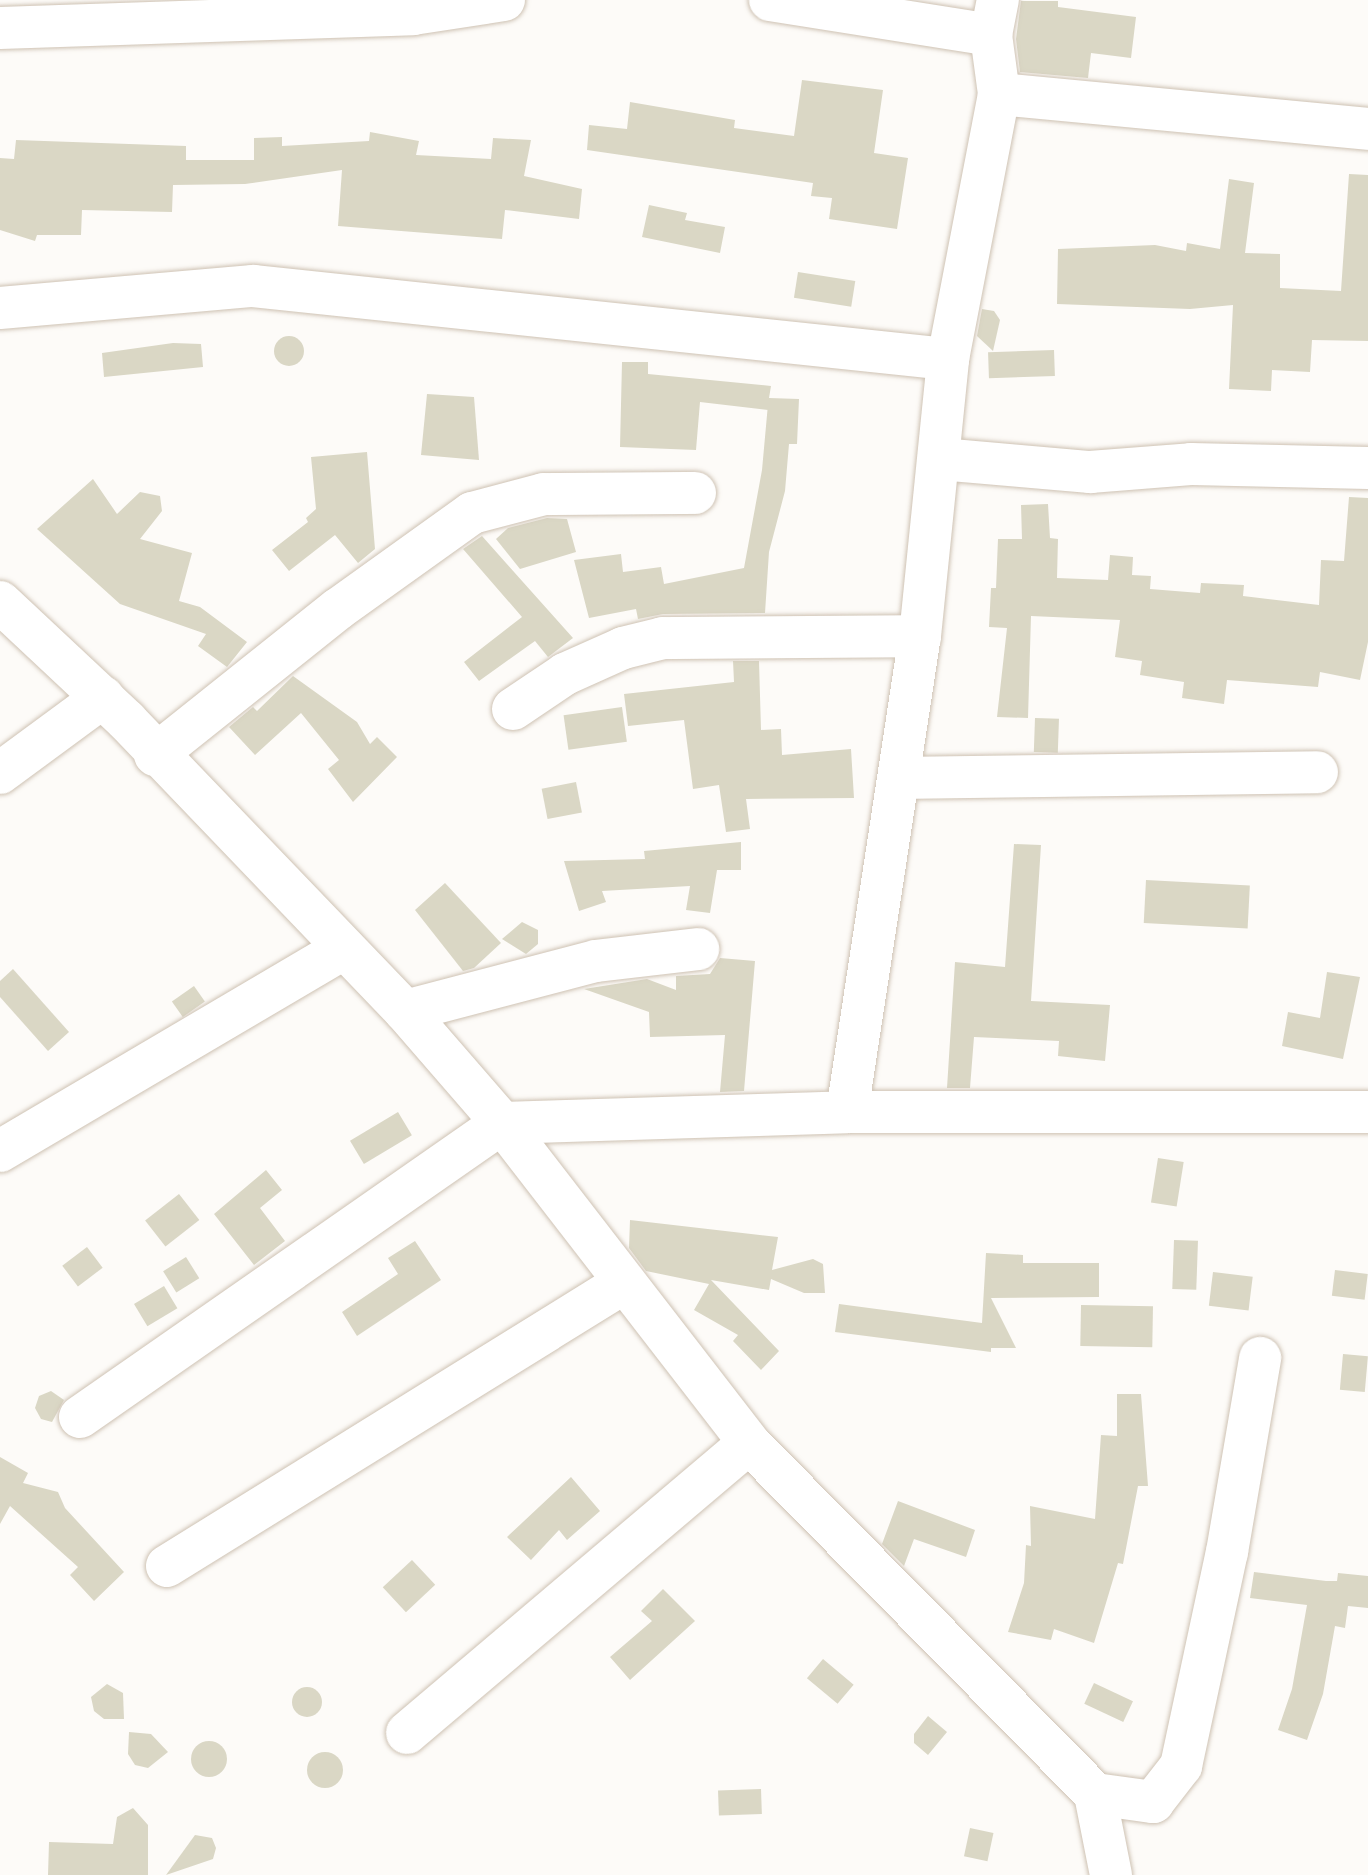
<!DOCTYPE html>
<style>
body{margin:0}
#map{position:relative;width:1368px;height:1875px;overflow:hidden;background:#fdfbf8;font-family:"Alegreya Sans",sans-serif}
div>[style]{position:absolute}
.building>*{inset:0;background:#dad7c5;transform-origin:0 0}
.round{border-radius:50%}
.roads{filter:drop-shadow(0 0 2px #cec2b3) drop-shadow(0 0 2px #cec2b3)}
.minor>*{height:42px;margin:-21px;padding:0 21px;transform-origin:21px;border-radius:21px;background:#fff}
span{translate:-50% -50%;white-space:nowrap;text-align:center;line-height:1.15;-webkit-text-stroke:7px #fdfbf8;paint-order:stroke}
</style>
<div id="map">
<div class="building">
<i style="clip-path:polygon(1021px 1px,1058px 1px,1058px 7px,1136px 17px,1131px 58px,1091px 53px,1088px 78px,1020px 72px,1016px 39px)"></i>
<i style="clip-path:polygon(802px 80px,883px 90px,874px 153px,908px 158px,897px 229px,829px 219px,832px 198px,811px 196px,813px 183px,587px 150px,589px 125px,627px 129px,630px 102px,735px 120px,734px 128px,794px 136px)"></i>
<i style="clip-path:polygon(370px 132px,419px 141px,416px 155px,491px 159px,493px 138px,531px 140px,524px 176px,582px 189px,579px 219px,505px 210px,502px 239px,338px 226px,342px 170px,245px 184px,173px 185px,172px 212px,82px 210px,81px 235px,37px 235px,35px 241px,0 230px,0 158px,14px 159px,16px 140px,186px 146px,186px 160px,254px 160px,254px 138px,282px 137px,282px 146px,369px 141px)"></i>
<i style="clip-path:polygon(1349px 174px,1368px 175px,1368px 341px,1312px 340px,1310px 372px,1272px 370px,1271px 391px,1229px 389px,1233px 305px,1190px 309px,1057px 304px,1058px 249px,1155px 245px,1186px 251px,1187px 243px,1220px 249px,1229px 179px,1254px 183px,1245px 253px,1280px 254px,1280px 288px,1341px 291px)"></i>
<i style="clip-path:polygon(649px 205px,687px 213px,685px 220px,725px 227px,720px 253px,642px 237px)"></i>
<i style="left:798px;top:272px;width:58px;height:26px;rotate:9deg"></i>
<i style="clip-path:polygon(982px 309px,994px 311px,1000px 320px,993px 351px,977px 336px)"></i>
<i class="round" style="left:274px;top:336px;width:30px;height:30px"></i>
<i style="clip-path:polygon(173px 343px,201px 344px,203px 367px,104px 377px,102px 353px)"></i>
<i style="left:1054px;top:350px;width:26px;height:66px;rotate:88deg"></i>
<i style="clip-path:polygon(622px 362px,648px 362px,648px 374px,771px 386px,769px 398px,799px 399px,797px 444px,789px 444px,785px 491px,769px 552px,765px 613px,663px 614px,638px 619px,636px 609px,589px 618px,574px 560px,621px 554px,623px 572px,661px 567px,664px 584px,744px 568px,762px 470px,768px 404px,768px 410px,700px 402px,696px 450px,620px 447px)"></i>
<i style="clip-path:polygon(427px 394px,474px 397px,479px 460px,421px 455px)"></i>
<i style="clip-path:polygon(367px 452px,375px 549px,358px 563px,335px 535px,289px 571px,272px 550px,308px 522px,306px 518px,316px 509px,311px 457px)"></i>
<i style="clip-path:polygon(93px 479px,117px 514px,140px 492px,160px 496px,162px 511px,140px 539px,192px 553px,179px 601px,200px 607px,247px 642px,227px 667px,198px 646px,206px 634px,120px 604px,37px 529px)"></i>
<i style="clip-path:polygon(1349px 497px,1368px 498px,1368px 642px,1360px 680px,1320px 672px,1318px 687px,1227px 680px,1224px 704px,1182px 698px,1184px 682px,1140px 675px,1142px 661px,1115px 657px,1120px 620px,1031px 616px,1028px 718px,997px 717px,1007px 628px,989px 627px,991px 588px,996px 588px,998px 539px,1022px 539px,1021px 505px,1048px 504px,1050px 538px,1058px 539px,1057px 578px,1108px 580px,1110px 555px,1133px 557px,1132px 575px,1151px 576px,1150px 589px,1200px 593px,1201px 583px,1244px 585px,1243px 596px,1319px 605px,1321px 560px,1344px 561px)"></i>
<i style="clip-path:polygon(547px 518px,567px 519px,576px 552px,520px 569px,496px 539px,508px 528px)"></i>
<i style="clip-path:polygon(482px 536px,573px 638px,548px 657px,535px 641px,479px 681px,464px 662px,522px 617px,463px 549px)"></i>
<i style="clip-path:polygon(733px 661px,759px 661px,761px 730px,781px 729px,782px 755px,851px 749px,854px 798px,746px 799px,750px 829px,726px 832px,719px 785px,693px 789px,684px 720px,628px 726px,624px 694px,734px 682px)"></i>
<i style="clip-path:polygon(293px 676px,357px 722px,370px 744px,377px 737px,397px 757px,353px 802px,328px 769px,339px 760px,301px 713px,255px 755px,229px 727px,253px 707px,257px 711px)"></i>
<i style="left:622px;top:707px;width:35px;height:59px;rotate:82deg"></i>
<i style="left:1035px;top:718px;width:24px;height:34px;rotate:2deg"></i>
<i style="left:576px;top:782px;width:31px;height:35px;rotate:79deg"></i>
<i style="clip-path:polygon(741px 842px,741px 870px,717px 870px,710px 913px,686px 910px,690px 886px,602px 891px,606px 902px,579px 911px,564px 861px,645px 859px,644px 851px)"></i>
<i style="clip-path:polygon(1014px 844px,1041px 845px,1031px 1001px,1110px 1005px,1105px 1061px,1058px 1056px,1059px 1041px,974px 1037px,970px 1088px,947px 1088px,955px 962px,1005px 967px)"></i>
<i style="left:1146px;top:880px;width:104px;height:43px;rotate:3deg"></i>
<i style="clip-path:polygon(445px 883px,501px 943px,474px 968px,463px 971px,415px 910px)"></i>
<i style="clip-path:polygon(522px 922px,538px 930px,538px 944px,526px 954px,502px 939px)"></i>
<i style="clip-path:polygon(720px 958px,755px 961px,744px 1091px,720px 1092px,725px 1035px,650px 1037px,649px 1012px,584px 989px,647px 979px,676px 990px,676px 976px,710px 974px)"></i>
<i style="clip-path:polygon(13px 969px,69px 1032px,48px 1051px,0 997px,0 981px)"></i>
<i style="clip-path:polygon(1327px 972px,1360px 977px,1343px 1059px,1282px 1046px,1288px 1012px,1320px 1018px)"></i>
<i style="left:194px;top:986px;width:19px;height:27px;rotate:55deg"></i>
<i style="left:398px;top:1112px;width:27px;height:56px;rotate:59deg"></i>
<i style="left:1158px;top:1158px;width:26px;height:45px;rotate:9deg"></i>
<i style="clip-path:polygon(266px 1170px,282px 1190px,260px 1208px,285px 1241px,254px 1265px,214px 1214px)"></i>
<i style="left:179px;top:1194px;width:33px;height:43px;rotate:52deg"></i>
<i style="clip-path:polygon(630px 1220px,778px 1237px,772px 1270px,813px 1259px,823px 1264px,825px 1293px,804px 1293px,771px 1279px,769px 1290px,711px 1280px,779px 1351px,761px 1370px,733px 1341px,738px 1335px,694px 1310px,709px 1284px,646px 1271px,629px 1248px)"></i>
<i style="left:1174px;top:1240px;width:24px;height:49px;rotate:2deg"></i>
<i style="clip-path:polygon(415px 1241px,441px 1280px,357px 1336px,342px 1312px,398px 1274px,388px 1258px)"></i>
<i style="left:87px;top:1247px;width:26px;height:31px;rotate:53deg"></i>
<i style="clip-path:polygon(986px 1253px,1023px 1255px,1023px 1263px,1099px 1263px,1099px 1297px,991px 1298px,1016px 1348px,991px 1348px,991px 1352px,835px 1332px,839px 1304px,982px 1323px)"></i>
<i style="left:186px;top:1257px;width:25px;height:27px;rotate:58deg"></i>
<i style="left:1335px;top:1270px;width:33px;height:26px;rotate:7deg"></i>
<i style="left:1213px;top:1272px;width:40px;height:34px;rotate:7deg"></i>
<i style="left:164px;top:1286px;width:26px;height:35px;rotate:59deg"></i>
<i style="left:1081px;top:1305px;width:72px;height:41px;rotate:1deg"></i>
<i style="left:1343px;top:1354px;width:25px;height:36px;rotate:5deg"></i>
<i style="clip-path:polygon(51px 1391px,64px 1400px,52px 1422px,41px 1419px,35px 1408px,39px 1396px)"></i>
<i style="clip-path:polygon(1117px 1394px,1141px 1394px,1148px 1486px,1138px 1486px,1123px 1564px,1118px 1563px,1094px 1643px,1054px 1629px,1051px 1640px,1008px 1632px,1024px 1583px,1026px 1545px,1031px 1546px,1030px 1506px,1095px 1519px,1101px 1435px,1117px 1436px)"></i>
<i style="clip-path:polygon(0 1457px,28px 1473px,23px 1483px,58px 1492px,65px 1508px,124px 1572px,94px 1601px,70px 1575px,78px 1567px,10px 1506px,0 1524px)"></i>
<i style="clip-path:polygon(571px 1477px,600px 1511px,567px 1540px,559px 1530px,531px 1560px,507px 1537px)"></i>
<i style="clip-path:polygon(898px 1501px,975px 1530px,966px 1557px,914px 1539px,904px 1566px,882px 1544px)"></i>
<i style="left:412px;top:1560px;width:34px;height:40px;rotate:47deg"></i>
<i style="clip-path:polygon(1254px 1572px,1326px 1581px,1337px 1581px,1338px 1573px,1368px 1576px,1368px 1608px,1348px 1606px,1345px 1628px,1335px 1626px,1323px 1694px,1307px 1740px,1278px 1730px,1292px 1689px,1307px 1605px,1250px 1598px)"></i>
<i style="clip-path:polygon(663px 1589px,695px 1621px,630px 1680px,610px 1657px,652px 1621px,641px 1611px)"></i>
<i style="left:823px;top:1659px;width:40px;height:25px;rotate:40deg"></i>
<i style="left:1094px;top:1683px;width:43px;height:23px;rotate:25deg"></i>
<i style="clip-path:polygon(107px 1684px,123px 1693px,124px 1719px,104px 1719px,94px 1711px,91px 1697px)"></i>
<i class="round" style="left:292px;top:1687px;width:30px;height:30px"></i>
<i style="clip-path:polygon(928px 1716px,947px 1732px,928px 1755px,914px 1743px,914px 1734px)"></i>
<i style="clip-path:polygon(129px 1732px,151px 1734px,168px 1752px,148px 1768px,135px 1765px,128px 1754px)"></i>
<i class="round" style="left:191px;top:1741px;width:36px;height:36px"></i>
<i class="round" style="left:307px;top:1752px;width:36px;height:36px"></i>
<i style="left:761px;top:1789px;width:25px;height:43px;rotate:88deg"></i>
<i style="clip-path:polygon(133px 1808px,148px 1825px,148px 1875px,48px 1875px,49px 1842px,113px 1844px,117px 1817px)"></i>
<i style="left:970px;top:1828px;width:24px;height:29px;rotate:12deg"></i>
<i style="clip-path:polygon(195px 1835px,212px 1838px,216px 1848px,213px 1859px,166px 1875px)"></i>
</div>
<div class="roads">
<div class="minor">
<i style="left:770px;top:0;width:224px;rotate:9deg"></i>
<i style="left:0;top:28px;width:413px;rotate:-1.9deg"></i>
<i style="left:413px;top:14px;width:92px;rotate:-8.7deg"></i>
<i style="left:999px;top:94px;width:371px;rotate:5.4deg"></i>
<i style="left:0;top:308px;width:254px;rotate:-5deg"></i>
<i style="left:253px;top:286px;width:699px;rotate:6deg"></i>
<i style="left:940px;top:459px;width:151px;rotate:5deg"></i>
<i style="left:1090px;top:472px;width:101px;rotate:-4.5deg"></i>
<i style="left:1191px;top:464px;width:177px;rotate:1.3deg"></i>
<i style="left:0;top:602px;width:173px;rotate:43.1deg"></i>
<i style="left:126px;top:720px;width:403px;rotate:46.2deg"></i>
<i style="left:405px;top:1011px;width:148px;rotate:49.1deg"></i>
<i style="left:502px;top:1123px;width:404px;rotate:52.3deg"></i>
<i style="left:749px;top:1443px;width:493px;rotate:45.4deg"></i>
<i style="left:513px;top:709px;width:63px;rotate:-33.9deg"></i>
<i style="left:565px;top:674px;width:64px;rotate:-24.1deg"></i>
<i style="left:623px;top:648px;width:41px;rotate:-14deg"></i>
<i style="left:663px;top:638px;width:257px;rotate:-0.4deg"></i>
<i style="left:155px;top:755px;width:234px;rotate:-38.6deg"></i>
<i style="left:338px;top:609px;width:165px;rotate:-35.6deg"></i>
<i style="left:472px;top:513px;width:74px;rotate:-14.8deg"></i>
<i style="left:544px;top:494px;width:151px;rotate:-0.4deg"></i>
<i style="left:0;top:773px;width:128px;rotate:-36.4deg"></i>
<i style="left:900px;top:778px;width:417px;rotate:-0.8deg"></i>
<i style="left:405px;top:1011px;width:197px;rotate:-14.7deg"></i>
<i style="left:596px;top:961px;width:103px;rotate:-6.7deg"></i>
<i style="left:847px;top:1112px;width:482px;rotate:-81.3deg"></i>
<i style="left:920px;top:636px;width:278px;rotate:-84.2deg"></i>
<i style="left:948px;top:359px;width:270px;rotate:-79.1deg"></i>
<i style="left:999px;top:94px;width:60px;rotate:-97.7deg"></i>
<i style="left:991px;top:35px;width:36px;rotate:-79deg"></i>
<i style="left:0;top:1151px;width:399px;rotate:-30.5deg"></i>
<i style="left:80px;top:1417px;width:514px;rotate:-34.86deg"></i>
<i style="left:502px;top:1123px;width:345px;rotate:-1.8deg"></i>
<i style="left:847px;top:1112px;width:521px"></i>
<i style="left:167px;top:1566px;width:535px;rotate:-31.79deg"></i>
<i style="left:407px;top:1733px;width:448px;rotate:-40.3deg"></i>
<i style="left:1111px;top:1875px;width:83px;rotate:-101.2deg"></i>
<i style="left:1095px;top:1794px;width:59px;rotate:7.9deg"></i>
<i style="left:1153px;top:1802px;width:46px;rotate:-52.1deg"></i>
<i style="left:1181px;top:1766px;width:219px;rotate:-77.9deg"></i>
<i style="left:1227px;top:1552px;width:197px;rotate:-80.3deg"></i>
</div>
</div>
</div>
